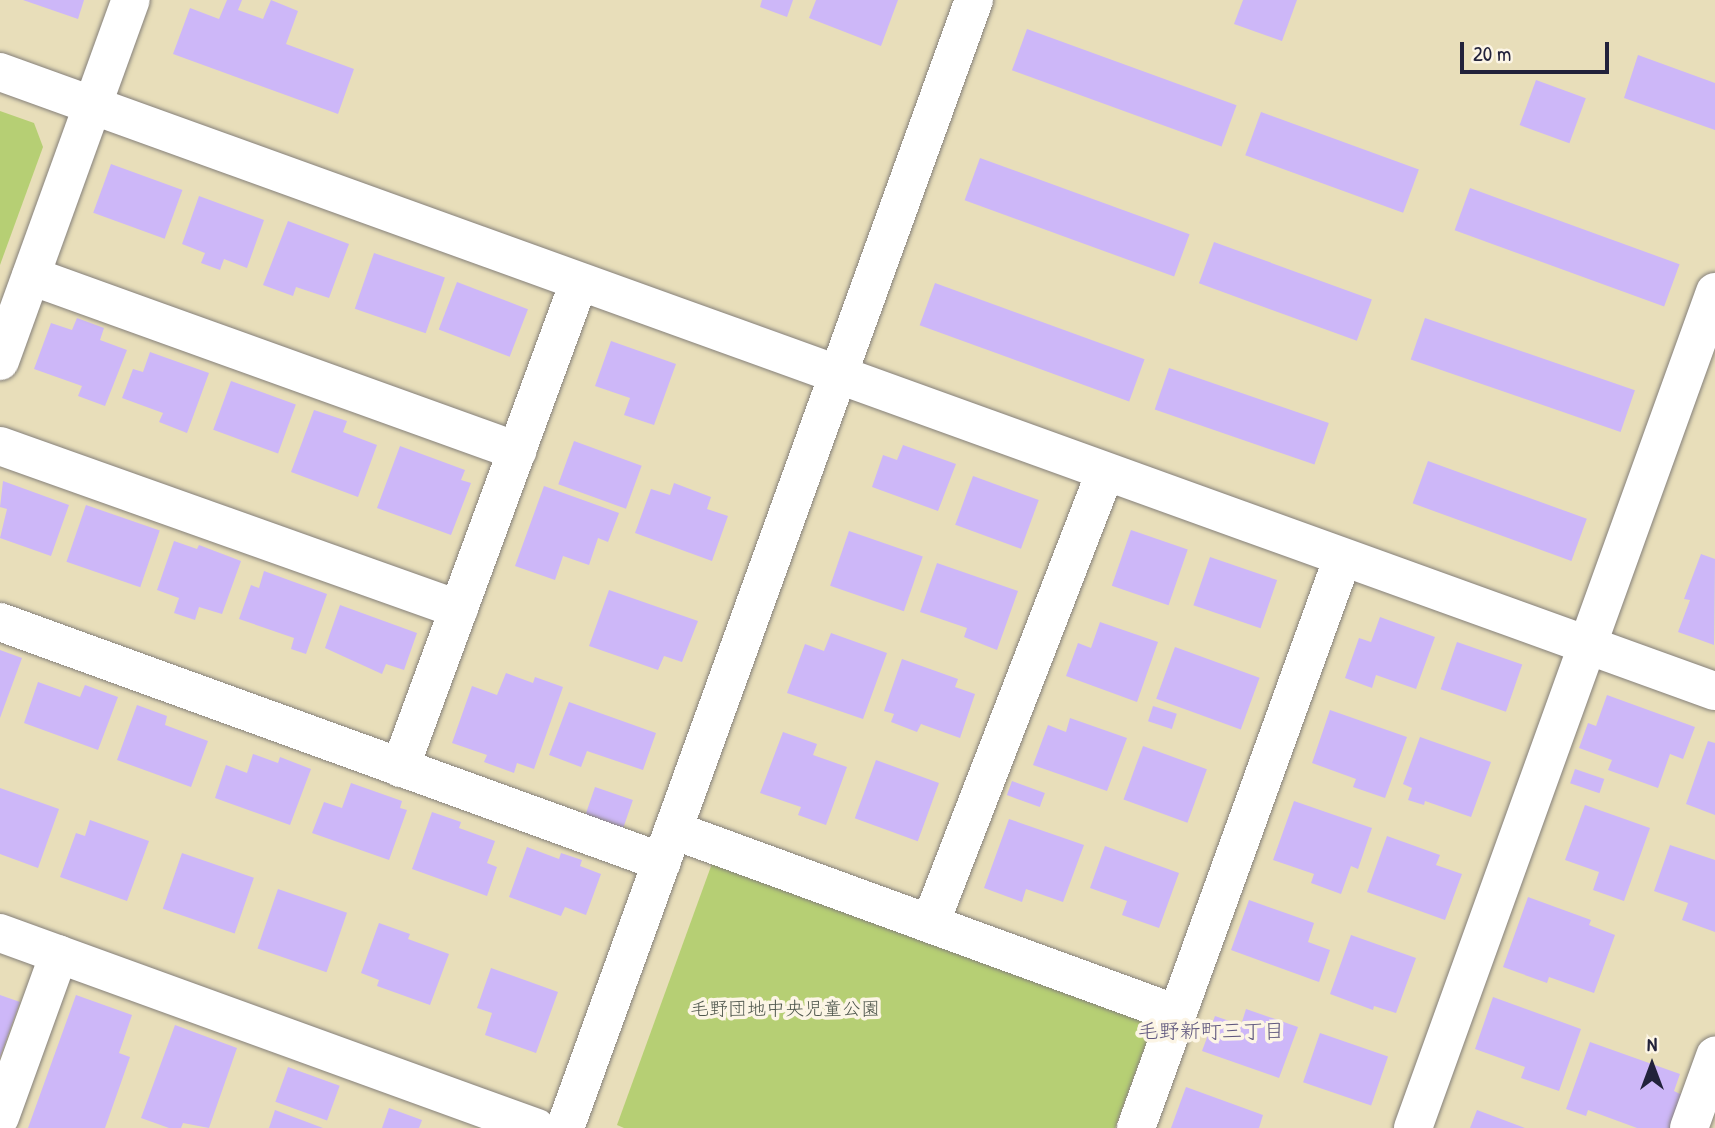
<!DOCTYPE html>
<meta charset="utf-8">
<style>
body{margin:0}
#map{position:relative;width:1715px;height:1128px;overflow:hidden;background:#e8deba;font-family:"Patrick Hand","Klee One",sans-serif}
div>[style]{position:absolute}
.green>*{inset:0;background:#b6cf74}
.building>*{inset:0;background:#cdb7f8;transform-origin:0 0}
.roads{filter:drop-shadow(0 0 2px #85807a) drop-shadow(0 0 2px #85807a)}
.minor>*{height:38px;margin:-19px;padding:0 19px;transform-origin:19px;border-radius:19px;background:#fff}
span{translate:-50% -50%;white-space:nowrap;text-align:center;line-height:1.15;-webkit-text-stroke:7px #fcf5e5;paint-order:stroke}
.park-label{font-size:19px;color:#4e564c}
.neighbourhood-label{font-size:21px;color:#5e567d}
.north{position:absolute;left:1617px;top:1030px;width:70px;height:70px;-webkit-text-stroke:5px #fcf5e5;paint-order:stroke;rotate:0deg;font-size:19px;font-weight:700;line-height:28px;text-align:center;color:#22223b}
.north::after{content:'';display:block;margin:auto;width:24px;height:32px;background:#22223b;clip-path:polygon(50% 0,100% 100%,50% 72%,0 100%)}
.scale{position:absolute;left:1460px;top:42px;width:149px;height:32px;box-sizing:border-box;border:4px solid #22223b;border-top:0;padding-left:9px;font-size:21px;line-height:24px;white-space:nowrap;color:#22223b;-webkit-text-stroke:5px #fcf5e5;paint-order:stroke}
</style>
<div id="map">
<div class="green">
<i style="clip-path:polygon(0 111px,34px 123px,43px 147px,0 265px)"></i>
<i style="clip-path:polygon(714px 858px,1142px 1013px,1151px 1030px,1115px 1128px,624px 1128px,617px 1125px)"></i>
</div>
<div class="building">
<i style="clip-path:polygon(23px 0,84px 0,78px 19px)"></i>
<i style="clip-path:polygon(227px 0,242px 0,238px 10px,263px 19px,271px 0,298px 11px,286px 44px,354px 69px,338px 114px,173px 54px,190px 8px,219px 19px)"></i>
<i style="clip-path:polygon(762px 0,793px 0,787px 17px,760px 7px)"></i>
<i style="clip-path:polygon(816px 0,898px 0,881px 46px,809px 18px)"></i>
<i style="clip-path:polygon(1243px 0,1297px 0,1282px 41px,1234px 24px)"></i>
<i style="left:1027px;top:29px;width:223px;height:44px;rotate:20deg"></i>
<i style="clip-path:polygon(1638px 55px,1715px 83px,1715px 130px,1624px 98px)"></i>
<i style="left:1536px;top:80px;width:53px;height:48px;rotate:20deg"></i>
<i style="left:1261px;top:112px;width:168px;height:46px;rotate:20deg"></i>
<i style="left:980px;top:158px;width:223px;height:45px;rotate:20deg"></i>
<i style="left:111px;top:164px;width:76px;height:52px;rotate:20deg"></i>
<i style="left:1470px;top:188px;width:223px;height:45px;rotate:20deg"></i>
<i style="clip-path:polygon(199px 196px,264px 220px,247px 268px,224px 259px,220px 270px,201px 263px,205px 253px,182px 244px)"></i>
<i style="clip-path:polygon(288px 221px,349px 244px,329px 298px,296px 287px,293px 296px,263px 285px)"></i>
<i style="left:1214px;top:242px;width:168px;height:44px;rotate:20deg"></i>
<i style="left:374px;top:253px;width:75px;height:59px;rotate:19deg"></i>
<i style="left:457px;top:282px;width:76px;height:51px;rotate:21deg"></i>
<i style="left:935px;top:283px;width:223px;height:45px;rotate:20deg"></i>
<i style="clip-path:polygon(77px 318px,104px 328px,100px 340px,127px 350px,105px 406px,78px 396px,82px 386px,34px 369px,51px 323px,72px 330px)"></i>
<i style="left:1425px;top:318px;width:222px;height:44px;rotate:19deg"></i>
<i style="clip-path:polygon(611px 341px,676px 364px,654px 425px,624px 415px,630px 398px,595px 386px)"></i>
<i style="clip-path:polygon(150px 352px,209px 373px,187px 433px,159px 422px,163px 413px,122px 398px,133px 369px,143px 372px)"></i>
<i style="left:1169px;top:368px;width:169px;height:44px;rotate:19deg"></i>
<i style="left:231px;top:381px;width:69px;height:52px;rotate:20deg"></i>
<i style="clip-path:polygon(314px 410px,347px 421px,343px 432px,377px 445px,358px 497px,291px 472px)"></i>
<i style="left:574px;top:441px;width:72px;height:46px;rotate:20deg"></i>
<i style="clip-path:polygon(903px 445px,956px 464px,938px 511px,872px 487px,883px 455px,897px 460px)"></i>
<i style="clip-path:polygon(400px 446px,465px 470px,461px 480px,471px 483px,451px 535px,377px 508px)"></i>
<i style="left:1428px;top:461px;width:169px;height:45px;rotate:20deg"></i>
<i style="left:973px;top:476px;width:70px;height:52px;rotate:20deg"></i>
<i style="clip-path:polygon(3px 481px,69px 505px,51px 556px,0 538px,7px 509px,0 507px)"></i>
<i style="clip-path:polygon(674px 483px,711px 497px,707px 509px,728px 516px,712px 561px,635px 533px,651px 489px,670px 495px)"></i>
<i style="clip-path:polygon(544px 486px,619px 513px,608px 542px,598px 538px,589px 565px,563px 556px,555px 580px,515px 566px)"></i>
<i style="left:86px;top:505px;width:78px;height:60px;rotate:19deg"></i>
<i style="left:1131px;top:530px;width:60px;height:59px;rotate:19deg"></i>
<i style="left:849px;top:531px;width:78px;height:58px;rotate:19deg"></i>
<i style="clip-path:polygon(174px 541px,197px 549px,199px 545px,241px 561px,222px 614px,199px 607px,195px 620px,174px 613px,179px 598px,157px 590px)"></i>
<i style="clip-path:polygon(1701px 554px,1715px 559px,1714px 645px,1678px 632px,1690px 600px,1684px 599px)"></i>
<i style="left:1210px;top:557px;width:71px;height:51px;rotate:19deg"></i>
<i style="clip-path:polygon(937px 563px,1018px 591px,997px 650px,964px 637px,967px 628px,920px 612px)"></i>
<i style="clip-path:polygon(264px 571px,327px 594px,306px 654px,291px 649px,294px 638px,239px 619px,251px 585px,259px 588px)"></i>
<i style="clip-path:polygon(609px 590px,698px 621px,682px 662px,664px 656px,658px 670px,589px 646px)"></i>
<i style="clip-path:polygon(340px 605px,417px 633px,404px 670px,386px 664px,382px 674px,325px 648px)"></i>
<i style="clip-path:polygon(1380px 617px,1435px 637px,1416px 689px,1376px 675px,1372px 688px,1345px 678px,1359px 638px,1371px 642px)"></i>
<i style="clip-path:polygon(1100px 622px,1158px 642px,1137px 702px,1066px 676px,1078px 643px,1091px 648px)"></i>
<i style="clip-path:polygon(831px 633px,887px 653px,863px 719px,787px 693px,805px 644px,824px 651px)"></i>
<i style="left:1457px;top:642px;width:69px;height:50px;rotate:19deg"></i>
<i style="left:1175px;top:647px;width:90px;height:55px;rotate:20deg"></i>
<i style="clip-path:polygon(0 650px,22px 658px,0 718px)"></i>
<i style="clip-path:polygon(902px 659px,958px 679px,955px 687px,975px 694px,960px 738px,921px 724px,917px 732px,891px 722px,894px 714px,884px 711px)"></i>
<i style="clip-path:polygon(506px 673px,533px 683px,535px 677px,563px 687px,534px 769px,517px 763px,514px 773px,484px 762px,487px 755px,452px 743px,472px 686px,497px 695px)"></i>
<i style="clip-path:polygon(38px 682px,80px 697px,85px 685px,118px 697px,98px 750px,24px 723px)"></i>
<i style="clip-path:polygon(1607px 695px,1695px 727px,1683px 759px,1670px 754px,1658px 788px,1608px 770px,1612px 760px,1579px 748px,1588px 723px,1596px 726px)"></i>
<i style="clip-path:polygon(569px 702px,656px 733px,643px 770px,587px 751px,581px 767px,549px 755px)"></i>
<i style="clip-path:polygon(137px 705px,167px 716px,165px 725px,208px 741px,191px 787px,117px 760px)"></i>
<i style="left:1153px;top:706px;width:25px;height:16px;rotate:18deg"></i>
<i style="clip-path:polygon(1330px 710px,1407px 737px,1385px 798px,1353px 787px,1356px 779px,1312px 763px)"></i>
<i style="clip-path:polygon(1070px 718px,1127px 738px,1107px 791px,1033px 765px,1048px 725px,1066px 732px)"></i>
<i style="clip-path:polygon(783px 732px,817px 744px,813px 755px,847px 767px,826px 825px,798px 815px,801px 807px,760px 793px)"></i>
<i style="clip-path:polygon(1420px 737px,1491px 762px,1471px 817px,1425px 801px,1424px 805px,1408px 800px,1412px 788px,1403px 784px)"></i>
<i style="clip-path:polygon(1708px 741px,1715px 743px,1715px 815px,1686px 804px)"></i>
<i style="left:1143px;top:746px;width:68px;height:57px;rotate:20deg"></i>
<i style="clip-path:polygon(253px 754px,278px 763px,280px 757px,311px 769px,290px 825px,215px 798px,226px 765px,247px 773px)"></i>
<i style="left:876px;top:760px;width:67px;height:62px;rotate:20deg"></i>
<i style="left:1575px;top:769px;width:31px;height:15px;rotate:19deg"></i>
<i style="left:1012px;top:781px;width:35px;height:15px;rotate:20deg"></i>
<i style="clip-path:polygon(351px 783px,402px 801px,400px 808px,407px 810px,389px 860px,312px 833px,324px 802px,342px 808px)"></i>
<i style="left:595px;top:787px;width:40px;height:34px;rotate:19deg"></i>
<i style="clip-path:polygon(0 788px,59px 809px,38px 868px,0 854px)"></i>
<i style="clip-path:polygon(1294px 801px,1372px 828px,1358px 869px,1351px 866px,1341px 894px,1311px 883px,1314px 874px,1273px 860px)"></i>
<i style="clip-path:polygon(1585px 805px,1650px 828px,1624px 901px,1593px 890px,1599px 872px,1565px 860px)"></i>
<i style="clip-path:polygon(432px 812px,461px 822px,459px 828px,495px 841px,487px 863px,497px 867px,487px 896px,412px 869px)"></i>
<i style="clip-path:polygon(1009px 819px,1084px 845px,1063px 902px,1026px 889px,1022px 902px,984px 888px)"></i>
<i style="clip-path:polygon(90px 820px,149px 841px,127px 901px,60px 877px,76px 833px,85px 836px)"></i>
<i style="clip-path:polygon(1387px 836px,1440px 855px,1436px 865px,1462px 874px,1445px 920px,1367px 892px)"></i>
<i style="clip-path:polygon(1670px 845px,1715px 860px,1715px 932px,1682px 920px,1688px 903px,1654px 891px)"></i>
<i style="clip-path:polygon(1105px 846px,1179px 873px,1159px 928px,1122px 915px,1127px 901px,1090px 888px)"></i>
<i style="clip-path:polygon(527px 847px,559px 859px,561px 853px,582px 860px,580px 866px,601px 874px,586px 915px,565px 907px,561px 916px,509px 897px)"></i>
<i style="left:182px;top:853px;width:76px;height:59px;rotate:19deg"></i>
<i style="left:278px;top:889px;width:73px;height:63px;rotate:19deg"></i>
<i style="clip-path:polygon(1528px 897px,1591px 920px,1589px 925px,1615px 935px,1594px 993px,1549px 977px,1547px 983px,1503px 967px)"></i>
<i style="clip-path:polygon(1249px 900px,1314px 923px,1308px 942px,1330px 950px,1319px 982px,1231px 950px)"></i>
<i style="clip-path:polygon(379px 923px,410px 934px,408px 939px,449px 954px,430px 1005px,377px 986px,379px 980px,361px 973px)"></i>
<i style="clip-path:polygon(1351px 935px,1416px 958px,1396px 1013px,1374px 1006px,1373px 1010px,1330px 994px)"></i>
<i style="clip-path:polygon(491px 968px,558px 992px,536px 1053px,485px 1035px,492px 1013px,477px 1008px)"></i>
<i style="clip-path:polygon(0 995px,20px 1002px,0 1057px)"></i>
<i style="clip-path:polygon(76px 995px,132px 1015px,119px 1053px,130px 1057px,105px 1128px,28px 1128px)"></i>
<i style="clip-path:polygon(1493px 997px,1581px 1029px,1559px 1091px,1521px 1078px,1525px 1067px,1475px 1049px)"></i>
<i style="clip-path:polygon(1246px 1009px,1298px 1027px,1279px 1078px,1202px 1051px,1215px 1016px,1241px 1025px)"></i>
<i style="clip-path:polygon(175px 1025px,237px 1048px,209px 1128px,183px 1123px,181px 1128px,169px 1128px,141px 1118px)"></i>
<i style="left:1320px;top:1033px;width:72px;height:52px;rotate:19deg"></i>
<i style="clip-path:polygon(1590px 1042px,1680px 1074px,1674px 1091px,1682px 1095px,1670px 1128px,1637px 1128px,1588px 1110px,1586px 1116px,1566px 1109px)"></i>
<i style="left:288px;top:1067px;width:55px;height:37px;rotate:20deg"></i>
<i style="clip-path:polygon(1186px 1087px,1263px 1115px,1259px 1128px,1171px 1128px)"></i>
<i style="clip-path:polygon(389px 1108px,422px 1120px,419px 1128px,382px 1128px)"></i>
<i style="clip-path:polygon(275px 1110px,323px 1128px,269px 1128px)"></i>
<i style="clip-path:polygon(1477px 1110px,1525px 1128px,1470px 1128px)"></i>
</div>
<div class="roads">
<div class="minor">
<i style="left:0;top:72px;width:1823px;rotate:19.85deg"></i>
<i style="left:31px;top:276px;width:517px;rotate:19.8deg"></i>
<i style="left:0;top:361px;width:384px;rotate:-70.1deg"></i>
<i style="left:0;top:446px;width:487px;rotate:19.6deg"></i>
<i style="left:0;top:622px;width:704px;rotate:19.93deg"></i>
<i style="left:400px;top:768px;width:518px;rotate:-69.78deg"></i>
<i style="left:673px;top:830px;width:537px;rotate:20.06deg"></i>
<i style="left:930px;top:924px;width:485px;rotate:-68.8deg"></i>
<i style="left:0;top:933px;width:571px;rotate:19.96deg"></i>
<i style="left:0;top:1117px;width:173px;rotate:-70.1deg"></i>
<i style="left:565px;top:1128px;width:1200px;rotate:-70.07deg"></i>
<i style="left:1136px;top:1128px;width:607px;rotate:-70.07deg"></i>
<i style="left:1413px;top:1128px;width:889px;rotate:-70.14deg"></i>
<i style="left:1689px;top:1128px;width:77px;rotate:-70.1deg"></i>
</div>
</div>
<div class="park-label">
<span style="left:785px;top:1009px">毛野団地中央児童公園</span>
</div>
<div class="neighbourhood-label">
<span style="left:1211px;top:1031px">毛野新町三丁目</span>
</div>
<div class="north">N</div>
<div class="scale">20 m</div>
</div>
